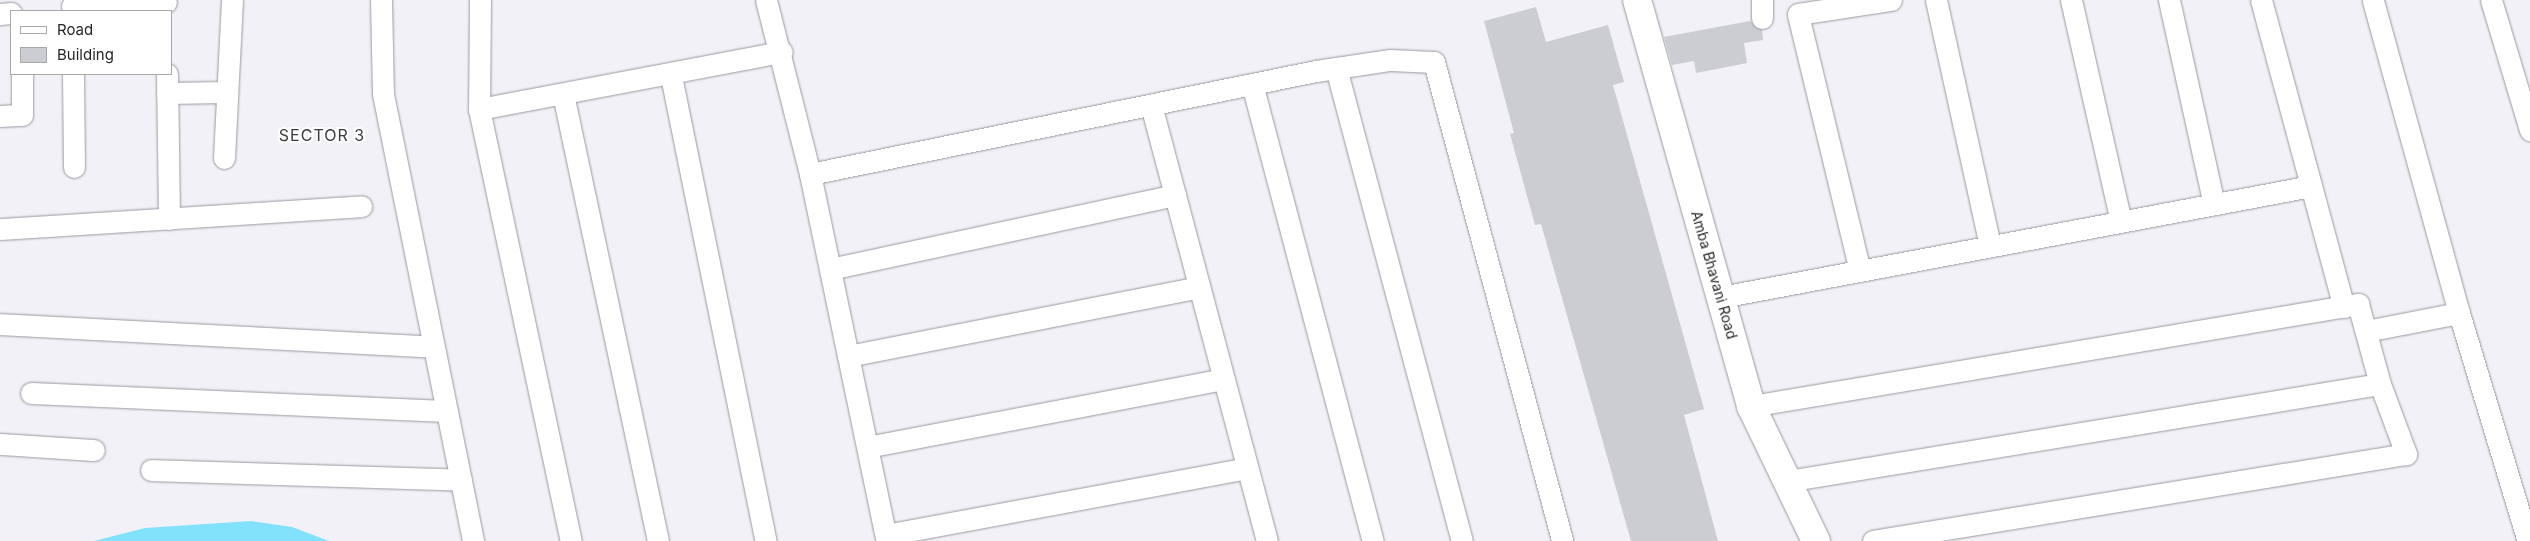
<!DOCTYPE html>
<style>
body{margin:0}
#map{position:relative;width:2530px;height:541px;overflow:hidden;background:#f1f1f7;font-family:Inter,sans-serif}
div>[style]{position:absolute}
.water>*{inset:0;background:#82e2fb}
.building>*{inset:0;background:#cccdd2}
.roads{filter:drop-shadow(0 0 1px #98999f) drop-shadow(0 0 1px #98999f)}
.street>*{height:21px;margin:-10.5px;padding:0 10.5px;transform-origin:10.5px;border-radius:10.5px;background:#fff}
.secondary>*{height:28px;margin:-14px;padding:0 14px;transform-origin:14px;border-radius:14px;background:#fff}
span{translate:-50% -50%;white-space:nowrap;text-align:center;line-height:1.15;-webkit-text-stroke:4px #fff;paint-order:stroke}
.street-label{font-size:14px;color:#252628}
.quarter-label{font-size:16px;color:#3b3b40;letter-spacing:1px}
.legend{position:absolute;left:10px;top:10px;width:162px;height:65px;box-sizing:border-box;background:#fff;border:1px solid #a8a8a9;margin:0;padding:6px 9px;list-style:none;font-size:15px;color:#252628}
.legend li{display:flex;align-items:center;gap:10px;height:25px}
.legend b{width:25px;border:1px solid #a8a8a9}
</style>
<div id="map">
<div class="water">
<i style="clip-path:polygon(251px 521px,292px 527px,329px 541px,94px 541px,145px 528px)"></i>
</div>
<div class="building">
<i style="clip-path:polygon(1536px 7px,1546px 42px,1608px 25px,1624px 82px,1613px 85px,1704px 409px,1684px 415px,1718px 541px,1631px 541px,1541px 224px,1535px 225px,1510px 134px,1514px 133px,1484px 21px)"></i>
<i style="clip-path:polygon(1750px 21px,1762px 30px,1763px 40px,1744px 43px,1747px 63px,1696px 73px,1694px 61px,1672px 65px,1664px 37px)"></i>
</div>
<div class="roads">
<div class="street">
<i style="left:381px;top:0;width:94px;rotate:88.8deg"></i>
<i style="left:383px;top:94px;width:456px;rotate:78.6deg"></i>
<i style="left:480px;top:0;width:109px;rotate:90.5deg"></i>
<i style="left:479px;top:109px;width:442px;rotate:78deg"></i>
<i style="left:766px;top:0;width:179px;rotate:75.8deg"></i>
<i style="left:810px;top:174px;width:375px;rotate:78.2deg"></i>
<i style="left:1936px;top:0;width:252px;rotate:77.6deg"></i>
<i style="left:2071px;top:0;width:227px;rotate:77.3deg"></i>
<i style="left:2169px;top:0;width:209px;rotate:77.6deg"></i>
<i style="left:2261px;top:0;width:318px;rotate:74.9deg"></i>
<i style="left:2491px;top:0;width:136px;rotate:73.3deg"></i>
<i style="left:72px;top:6px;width:94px;rotate:-2.4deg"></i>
<i style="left:0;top:14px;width:11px;rotate:-5deg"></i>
<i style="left:1762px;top:18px;width:18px;rotate:-90deg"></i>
<i style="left:1336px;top:68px;width:489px;rotate:75.1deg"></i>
<i style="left:73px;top:74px;width:93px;rotate:89.4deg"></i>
<i style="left:167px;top:74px;width:145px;rotate:89.2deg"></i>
<i style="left:671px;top:76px;width:475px;rotate:78.5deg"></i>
<i style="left:1252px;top:84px;width:473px;rotate:75.2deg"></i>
<i style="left:167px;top:93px;width:59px;rotate:-1deg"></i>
<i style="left:563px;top:94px;width:457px;rotate:78deg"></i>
<i style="left:1151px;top:105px;width:451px;rotate:75.1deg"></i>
<i style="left:479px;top:109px;width:308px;rotate:-10.7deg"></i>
<i style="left:0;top:116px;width:22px;rotate:-3deg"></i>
<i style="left:22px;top:115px;width:41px;rotate:-90deg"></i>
<i style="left:224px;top:158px;width:158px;rotate:-87.1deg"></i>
<i style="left:810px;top:174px;width:516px;rotate:-11.51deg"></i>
<i style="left:1316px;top:71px;width:75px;rotate:-8.5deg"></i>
<i style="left:1390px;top:60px;width:44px;rotate:2.6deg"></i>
<i style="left:1434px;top:62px;width:496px;rotate:75deg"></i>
<i style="left:0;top:229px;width:362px;rotate:-3.6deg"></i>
<i style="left:830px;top:269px;width:353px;rotate:-12.1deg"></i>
<i style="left:1860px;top:271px;width:264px;rotate:-103.6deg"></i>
<i style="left:1798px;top:14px;width:94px;rotate:-8.6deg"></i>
<i style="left:1721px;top:297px;width:600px;rotate:-10.65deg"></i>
<i style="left:2459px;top:313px;width:238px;rotate:73.2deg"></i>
<i style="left:0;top:324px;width:434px;rotate:3deg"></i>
<i style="left:2366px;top:331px;width:95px;rotate:-11deg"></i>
<i style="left:2459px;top:313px;width:325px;rotate:-105.4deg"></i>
<i style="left:848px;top:356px;width:358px;rotate:-11.1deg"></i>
<i style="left:31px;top:393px;width:416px;rotate:2.5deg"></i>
<i style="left:1751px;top:406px;width:616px;rotate:-9.54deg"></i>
<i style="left:2358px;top:304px;width:83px;rotate:74.6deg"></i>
<i style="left:2380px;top:384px;width:75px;rotate:69.6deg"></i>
<i style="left:2406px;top:454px;width:540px;rotate:170.73deg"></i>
<i style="left:0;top:444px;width:94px;rotate:3.7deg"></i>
<i style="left:867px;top:447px;width:363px;rotate:-10.8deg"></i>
<i style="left:151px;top:470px;width:310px;rotate:1.8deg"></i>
<i style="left:1787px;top:481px;width:601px;rotate:-9.29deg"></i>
<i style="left:886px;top:535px;width:367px;rotate:-10.5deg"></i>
</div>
<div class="secondary">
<i style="left:1637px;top:0;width:422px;rotate:74.3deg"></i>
<i style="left:1751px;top:406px;width:150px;rotate:64.3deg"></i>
</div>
</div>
<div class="street-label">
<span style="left:1714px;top:275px;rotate:74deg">Amba Bhavani Road</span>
</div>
<div class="quarter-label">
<span style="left:322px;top:135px">SECTOR 3</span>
</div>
<ul class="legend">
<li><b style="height:6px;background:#fff"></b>Road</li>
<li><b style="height:14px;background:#cccdd2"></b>Building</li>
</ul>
</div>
